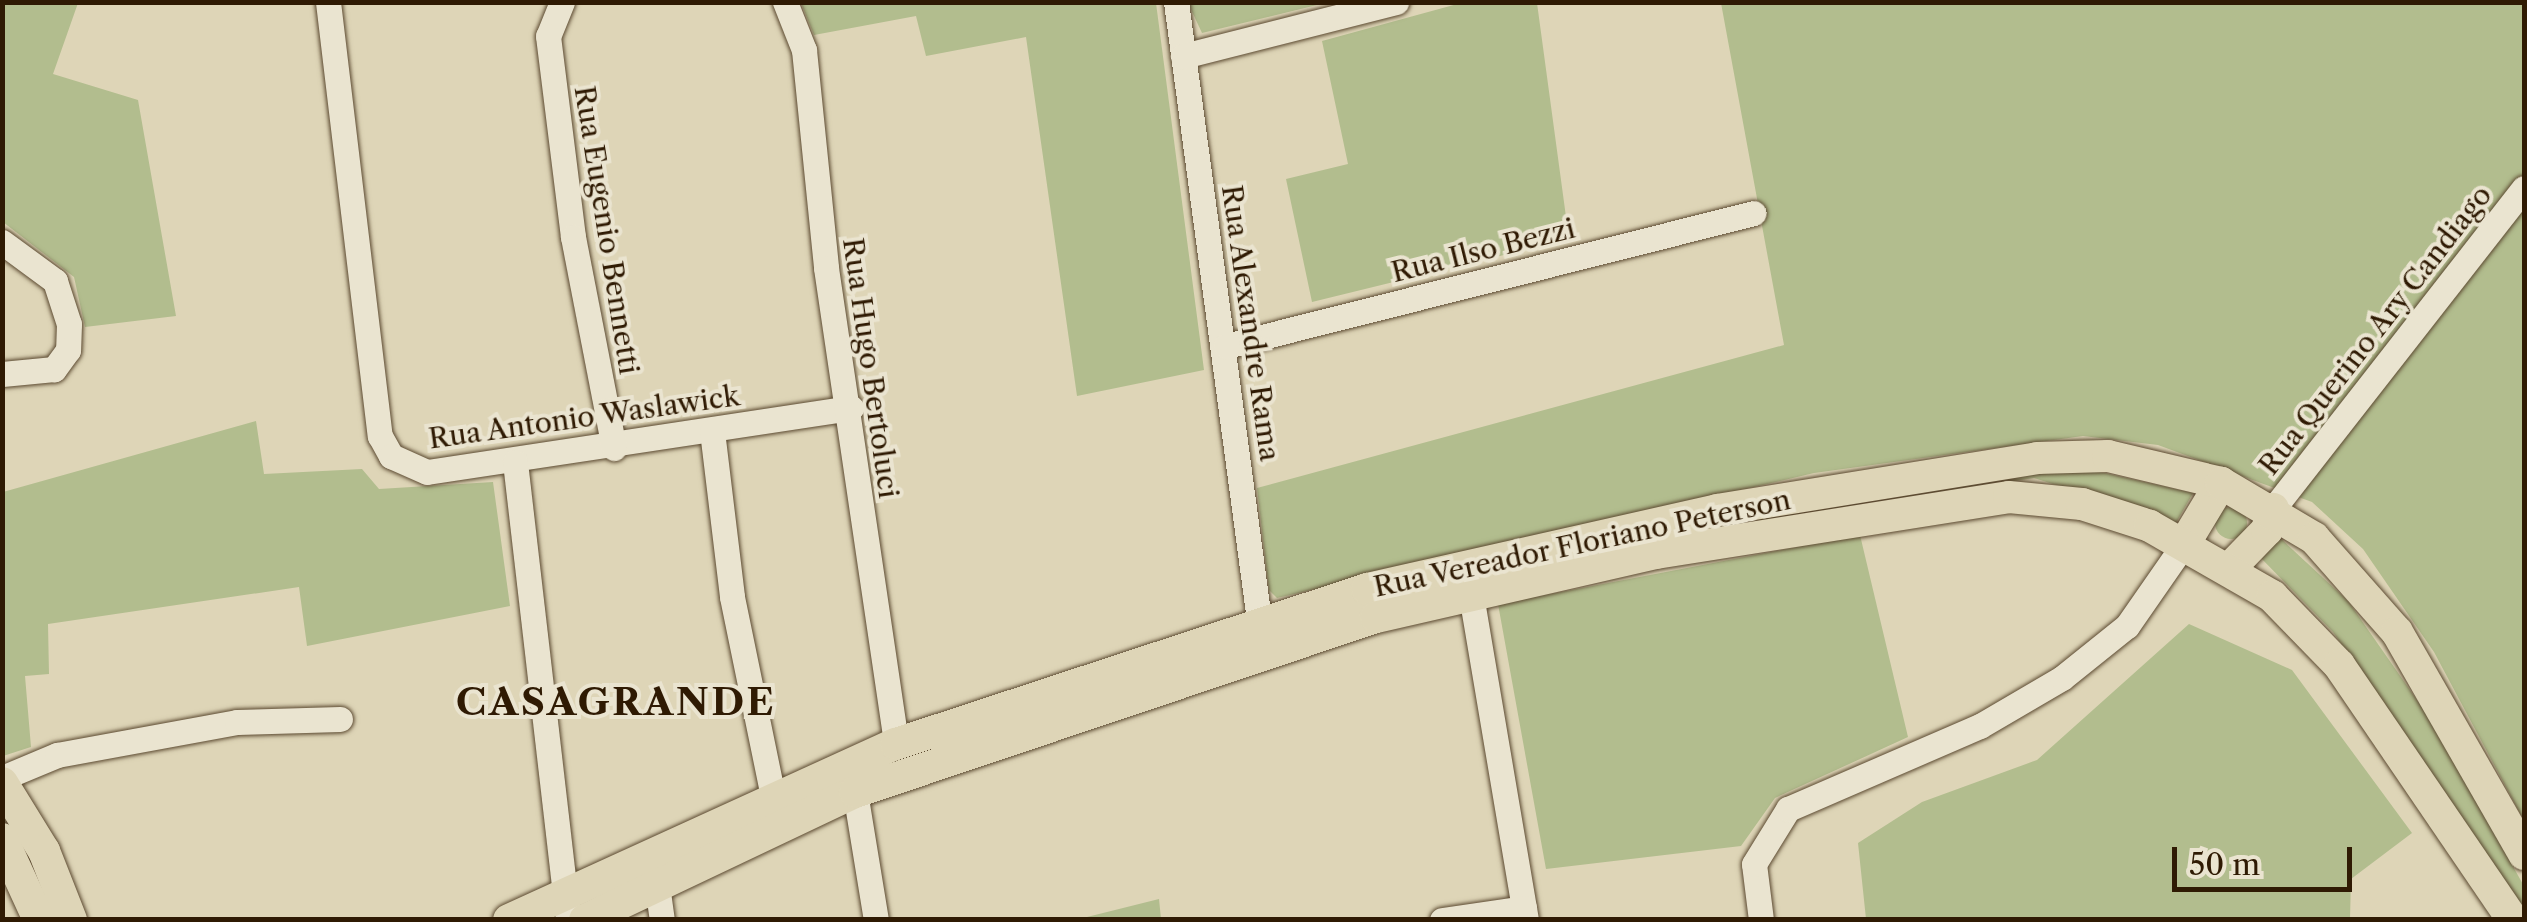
<!DOCTYPE html>
<style>
body{margin:0}
#map{position:relative;width:2527px;height:922px;overflow:hidden;background:#ded5b7;font-family:"Libre Caslon Text",serif}
div>[style]{position:absolute}
.green>*{inset:0;background:#b2bd8e}
.round{border-radius:50%}
.roads{filter:drop-shadow(0 0 2px #5b4930) drop-shadow(0 0 2px #5b4930)}
.minor>*{height:25px;margin:-12.5px;padding:0 12.5px;transform-origin:12.5px;border-radius:12.5px;background:#eae4d0}
.major>*{height:32px;margin:-16px;padding:0 16px;transform-origin:16px;border-radius:16px;background:#ded5b7}
span{translate:-50% -50%;white-space:nowrap;text-align:center;line-height:1.15;-webkit-text-stroke:8px #eae4d0;paint-order:stroke}
.street-label{font-size:28px;color:#2f1a03}
.district-label{font-size:38px;color:#2f1a03;font-weight:700;letter-spacing:2.5px}
.frame{position:absolute;inset:0;border:5px solid #2f1a03;pointer-events:none}
.scale{position:absolute;left:2172px;top:847px;width:180px;height:45px;box-sizing:border-box;border:5px solid #2f1a03;border-top:0;padding-left:12px;font-size:30px;line-height:35px;white-space:nowrap;color:#2f1a03;-webkit-text-stroke:8px #eae4d0;paint-order:stroke}
</style>
<div id="map">
<div class="green">
<i style="clip-path:polygon(2px 3px,78px 3px,53px 74px,138px 100px,176px 316px,85px 327px,74px 277px,3px 222px)"></i>
<i style="clip-path:polygon(801px 3px,1156px 3px,1204px 370px,1077px 396px,1026px 37px,926px 56px,916px 16px,814px 35px)"></i>
<i style="clip-path:polygon(1188px 3px,1325px 3px,1202px 33px)"></i>
<i style="clip-path:polygon(1461px 3px,1537px 3px,1569px 239px,1312px 302px,1286px 179px,1348px 164px,1322px 41px)"></i>
<i style="clip-path:polygon(1721px 3px,2524px 3px,2524px 821px,2434px 652px,2363px 549px,2312px 502px,2158px 445px,2083px 436px,1814px 473px,1277px 598px,1269px 590px,1257px 488px,1784px 345px)"></i>
<i style="clip-path:polygon(256px 421px,264px 474px,362px 469px,379px 489px,493px 482px,510px 606px,307px 646px,299px 587px,48px 624px,49px 674px,25px 676px,31px 747px,3px 756px,3px 492px)"></i>
<i style="clip-path:polygon(2096px 471px,2193px 493px,2176px 523px,2034px 478px,1599px 546px,2033px 473px)"></i>
<i class="round" style="left:2215px;top:507px;width:32px;height:32px"></i>
<i style="clip-path:polygon(1860px 535px,1908px 737px,1775px 798px,1741px 846px,1546px 869px,1498px 604px)"></i>
<i style="clip-path:polygon(2278px 536px,2348px 601px,2426px 713px,2524px 886px,2524px 910px,2333px 632px,2261px 558px)"></i>
<i style="clip-path:polygon(2189px 624px,2292px 670px,2412px 833px,2351px 879px,2350px 919px,1866px 919px,1858px 843px,1922px 802px,2037px 760px)"></i>
<i style="clip-path:polygon(1159px 899px,1161px 919px,1079px 919px)"></i>
</div>
<div class="roads">
<div class="minor">
<i style="left:328px;top:2px;width:437px;rotate:83.2deg"></i>
<i style="left:380px;top:436px;width:23px;rotate:61deg"></i>
<i style="left:391px;top:456px;width:39px;rotate:24deg"></i>
<i style="left:427px;top:472px;width:429px;rotate:-8.6deg"></i>
<i style="left:562px;top:2px;width:37px;rotate:112deg"></i>
<i style="left:548px;top:36px;width:203px;rotate:82.9deg"></i>
<i style="left:573px;top:237px;width:215px;rotate:79deg"></i>
<i style="left:785px;top:2px;width:52px;rotate:68.4deg"></i>
<i style="left:804px;top:50px;width:219px;rotate:84.2deg"></i>
<i style="left:826px;top:268px;width:481px;rotate:81.6deg"></i>
<i style="left:1176px;top:2px;width:646px;rotate:82.35deg"></i>
<i style="left:1183px;top:56px;width:220px;rotate:-14.2deg"></i>
<i style="left:2px;top:242px;width:66px;rotate:36.3deg"></i>
<i style="left:55px;top:281px;width:45px;rotate:72deg"></i>
<i style="left:69px;top:324px;width:26px;rotate:92deg"></i>
<i style="left:68px;top:350px;width:24px;rotate:126deg"></i>
<i style="left:54px;top:369px;width:52px;rotate:174.5deg"></i>
<i style="left:1226px;top:346px;width:544px;rotate:-14.14deg"></i>
<i style="left:712px;top:431px;width:167px;rotate:83.1deg"></i>
<i style="left:732px;top:597px;width:203px;rotate:78.4deg"></i>
<i style="left:515px;top:462px;width:461px;rotate:83.4deg"></i>
<i style="left:2273px;top:509px;width:407px;rotate:-52deg"></i>
<i style="left:1468px;top:577px;width:348px;rotate:80.4deg"></i>
<i style="left:2px;top:778px;width:60px;rotate:-22.7deg"></i>
<i style="left:57px;top:755px;width:183px;rotate:-10.4deg"></i>
<i style="left:237px;top:722px;width:103px;rotate:-1.7deg"></i>
<i style="left:855px;top:792px;width:130px;rotate:80.7deg"></i>
<i style="left:657px;top:885px;width:35px;rotate:82deg"></i>
<i style="left:1442px;top:920px;width:83px;rotate:-8.3deg"></i>
<i style="left:1761px;top:920px;width:56px;rotate:-97.1deg"></i>
<i style="left:1754px;top:864px;width:65px;rotate:-58.3deg"></i>
<i style="left:1788px;top:809px;width:209px;rotate:-23.4deg"></i>
<i style="left:1980px;top:726px;width:95px;rotate:-30.3deg"></i>
<i style="left:2062px;top:678px;width:83px;rotate:-38.7deg"></i>
<i style="left:2127px;top:626px;width:103px;rotate:-55.2deg"></i>
</div>
<div class="major">
<i style="left:2186px;top:541px;width:68px;rotate:-58.9deg"></i>
<i style="left:2232px;top:566px;width:50px;rotate:-45.8deg"></i>
<i style="left:2267px;top:530px;width:22px;rotate:-74deg"></i>
<i style="left:2px;top:783px;width:80px;rotate:58.3deg"></i>
<i style="left:44px;top:851px;width:74px;rotate:68.6deg"></i>
<i style="left:2px;top:839px;width:89px;rotate:65.4deg"></i>
<i style="left:509px;top:920px;width:425px;rotate:-24.5deg"></i>
<i style="left:896px;top:744px;width:496px;rotate:-18.2deg"></i>
<i style="left:1367px;top:589px;width:359px;rotate:-12.7deg"></i>
<i style="left:1717px;top:510px;width:324px;rotate:-9.2deg"></i>
<i style="left:2037px;top:458px;width:71px;rotate:-1.6deg"></i>
<i style="left:2108px;top:456px;width:116px;rotate:13.4deg"></i>
<i style="left:2221px;top:483px;width:108px;rotate:30.6deg"></i>
<i style="left:2314px;top:538px;width:125px;rotate:48.6deg"></i>
<i style="left:2397px;top:632px;width:256px;rotate:60.2deg"></i>
<i style="left:585px;top:920px;width:299px;rotate:-25.4deg"></i>
<i style="left:855px;top:792px;width:550px;rotate:-18.57deg"></i>
<i style="left:1376px;top:617px;width:287px;rotate:-12.9deg"></i>
<i style="left:1656px;top:553px;width:357px;rotate:-9deg"></i>
<i style="left:2009px;top:497px;width:73px;rotate:5.5deg"></i>
<i style="left:2082px;top:504px;width:71px;rotate:17.9deg"></i>
<i style="left:2150px;top:526px;width:141px;rotate:29.8deg"></i>
<i style="left:2272px;top:596px;width:96px;rotate:45.8deg"></i>
<i style="left:2339px;top:665px;width:309px;rotate:55.7deg"></i>
</div>
</div>
<div class="street-label">
<span style="left:607px;top:230px;rotate:81deg">Rua Eugenio Bennetti</span>
<span style="left:1483px;top:250px;rotate:-14deg">Rua Ilso Bezzi</span>
<span style="left:1251px;top:323px;rotate:82deg">Rua Alexandre Rama</span>
<span style="left:2375px;top:330px;rotate:-52deg">Rua Querino Ary Candiago</span>
<span style="left:871px;top:368px;rotate:82deg">Rua Hugo Bertoluci</span>
<span style="left:584px;top:417px;rotate:-8deg">Rua Antonio Waslawick</span>
<span style="left:1582px;top:543px;rotate:-12deg">Rua Vereador Floriano Peterson</span>
</div>
<div class="district-label">
<span style="left:616px;top:702px">CASAGRANDE</span>
</div>
<div class="frame"></div>
<div class="scale">50 m</div>
</div>
